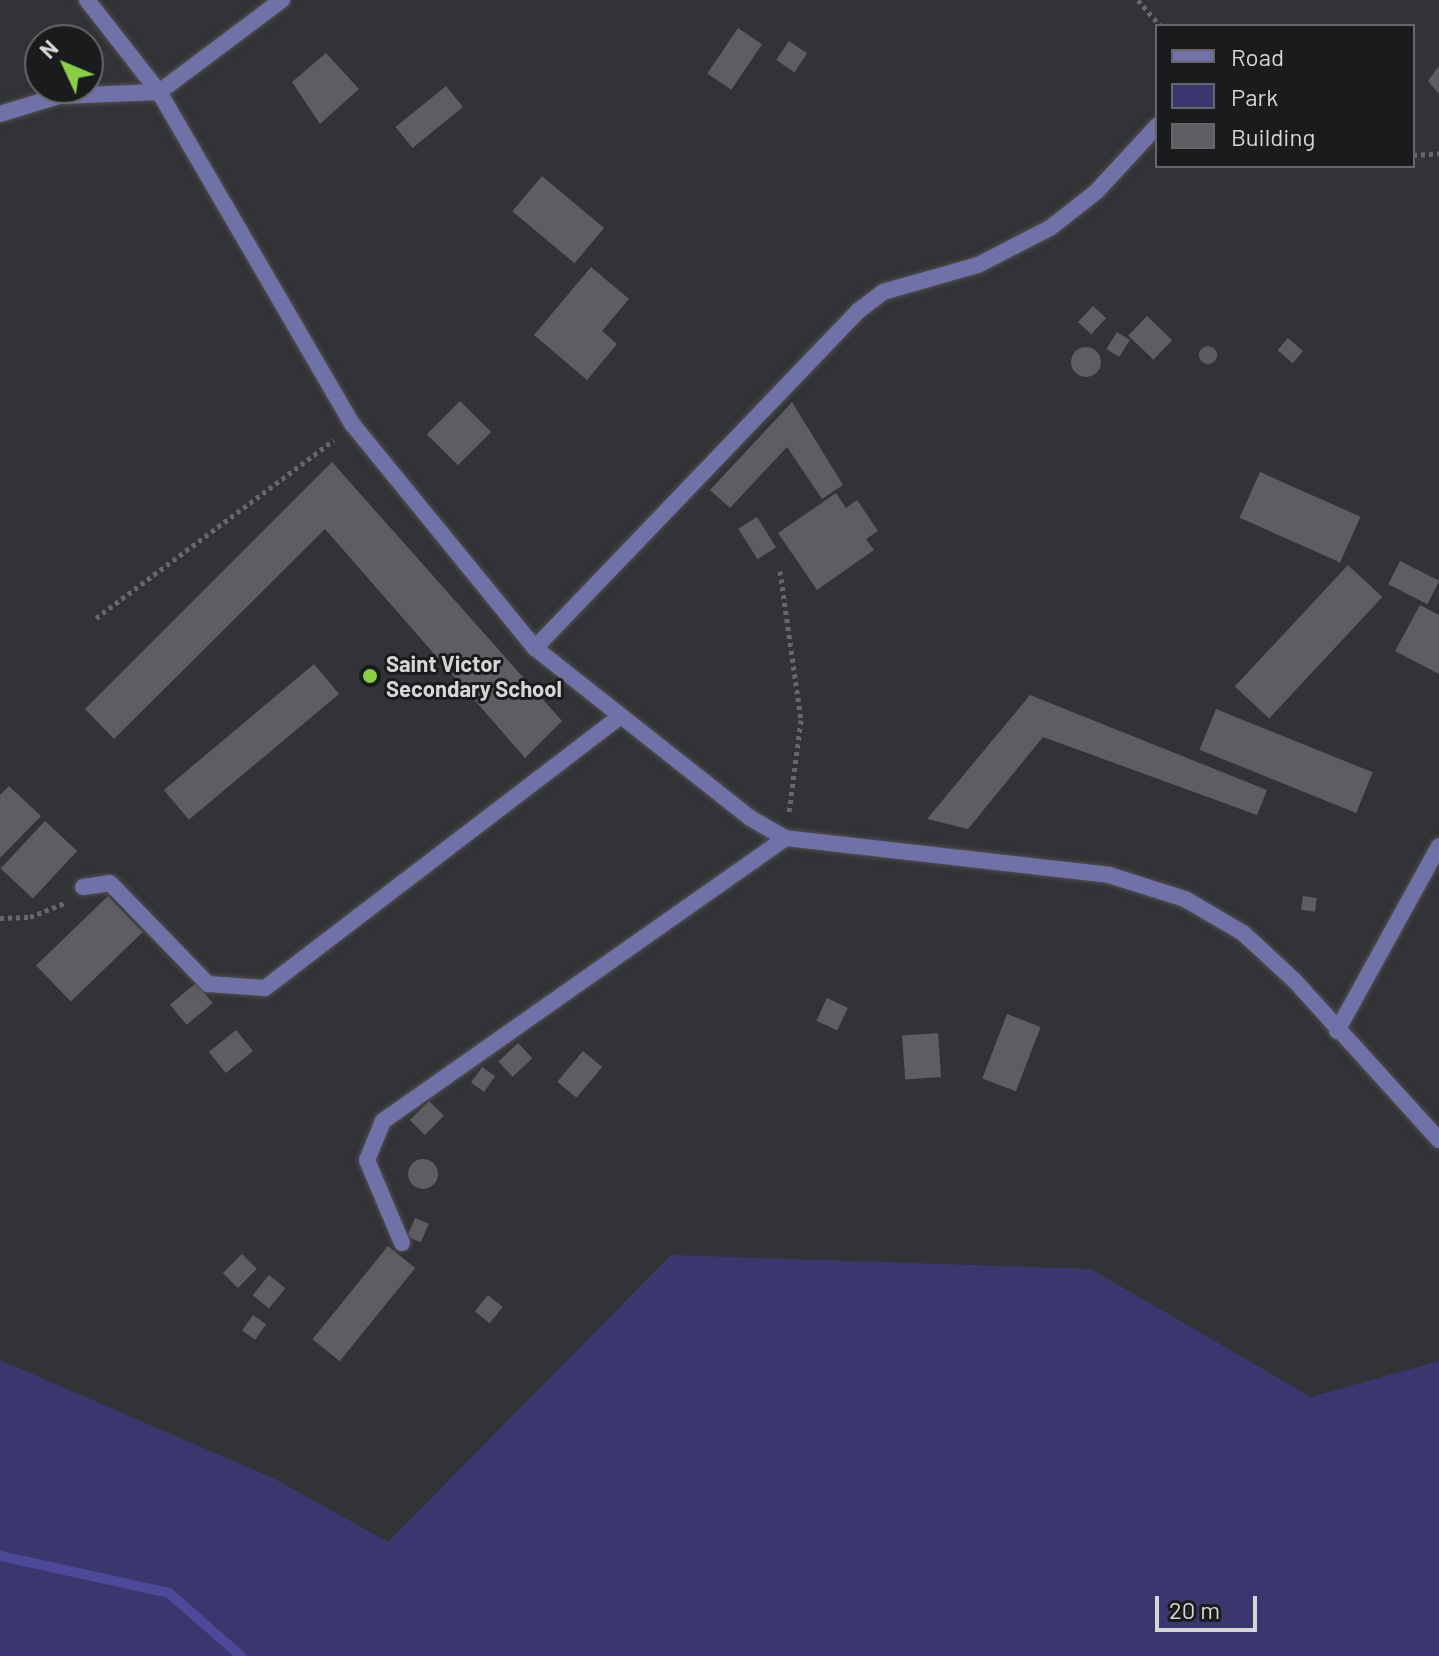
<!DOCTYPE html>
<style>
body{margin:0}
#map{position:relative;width:1439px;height:1656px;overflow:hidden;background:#323336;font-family:Barlow,sans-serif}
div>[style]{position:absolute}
.green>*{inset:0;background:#39376d}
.stream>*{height:10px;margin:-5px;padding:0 5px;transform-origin:5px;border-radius:5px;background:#4d4998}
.building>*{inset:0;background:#5e5e62;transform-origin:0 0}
.round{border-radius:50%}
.path>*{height:5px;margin-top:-2.5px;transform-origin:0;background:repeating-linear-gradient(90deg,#67686a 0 4px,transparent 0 8px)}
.roads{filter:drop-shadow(0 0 2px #505053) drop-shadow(0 0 2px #505053)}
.service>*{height:16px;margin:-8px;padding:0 8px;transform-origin:8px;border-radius:8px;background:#7071a7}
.minor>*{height:16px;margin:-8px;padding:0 8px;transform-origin:8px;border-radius:8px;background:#7071a7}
.dots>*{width:22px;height:22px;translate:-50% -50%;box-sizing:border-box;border:4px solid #1a1b1c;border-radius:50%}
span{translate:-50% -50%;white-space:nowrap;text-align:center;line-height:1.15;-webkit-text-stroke:6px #1a1b1c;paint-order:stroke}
.poi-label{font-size:22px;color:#d6d6d8;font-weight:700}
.left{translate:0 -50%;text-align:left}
.legend{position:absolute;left:1155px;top:24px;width:260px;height:144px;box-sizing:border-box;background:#1a1b1c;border:2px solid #656667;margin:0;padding:10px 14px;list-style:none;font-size:24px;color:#d6d6d8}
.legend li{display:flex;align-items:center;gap:16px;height:40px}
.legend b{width:40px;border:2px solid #656667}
.north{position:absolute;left:24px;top:24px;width:80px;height:80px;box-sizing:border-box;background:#1a1b1c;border:2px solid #656667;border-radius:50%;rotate:314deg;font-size:22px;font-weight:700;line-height:32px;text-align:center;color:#d6d6d8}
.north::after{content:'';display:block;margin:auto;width:28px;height:36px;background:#8ace48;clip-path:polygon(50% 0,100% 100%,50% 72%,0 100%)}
.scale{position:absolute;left:1155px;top:1596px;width:102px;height:36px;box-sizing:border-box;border:4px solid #d6d6d8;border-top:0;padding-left:10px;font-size:24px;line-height:28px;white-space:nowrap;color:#d6d6d8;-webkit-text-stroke:6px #1a1b1c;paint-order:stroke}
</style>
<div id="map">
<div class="green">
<i style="clip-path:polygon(671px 1255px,1091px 1269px,1311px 1397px,1439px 1361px,1439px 1656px,0 1656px,0 1360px,275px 1479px,388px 1542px)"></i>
</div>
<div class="stream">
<i style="left:0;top:1556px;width:173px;rotate:12.3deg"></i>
<i style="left:169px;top:1593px;width:96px;rotate:41.2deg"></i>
</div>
<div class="building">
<i style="left:738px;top:28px;width:29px;height:55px;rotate:34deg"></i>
<i style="left:789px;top:41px;width:22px;height:23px;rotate:34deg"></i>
<i style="clip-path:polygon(326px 53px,359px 89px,320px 124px,292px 82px)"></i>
<i style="clip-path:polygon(1439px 66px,1439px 94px,1428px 81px)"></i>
<i style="left:446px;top:86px;width:27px;height:65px;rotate:51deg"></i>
<i style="left:542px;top:176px;width:81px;height:46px;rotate:40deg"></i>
<i style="clip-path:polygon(591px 267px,629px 299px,602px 331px,617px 344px,587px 380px,534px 335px)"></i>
<i style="left:1093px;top:306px;width:18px;height:22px;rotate:43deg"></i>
<i style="left:1147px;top:316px;width:35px;height:27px;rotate:44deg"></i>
<i style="left:1117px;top:332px;width:15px;height:20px;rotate:32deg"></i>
<i style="left:1288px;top:338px;width:20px;height:16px;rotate:41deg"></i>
<i class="round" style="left:1199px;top:346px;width:18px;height:18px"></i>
<i class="round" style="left:1071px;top:347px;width:30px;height:30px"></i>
<i style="left:460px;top:401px;width:44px;height:47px;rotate:45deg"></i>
<i style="clip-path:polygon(792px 402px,843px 485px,822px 499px,787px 447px,730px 508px,710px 490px)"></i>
<i style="clip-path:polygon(332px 462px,562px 721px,525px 758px,325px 529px,114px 739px,85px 709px)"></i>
<i style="left:1260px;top:472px;width:110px;height:50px;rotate:24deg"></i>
<i style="clip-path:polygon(836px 493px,846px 508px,857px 500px,878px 531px,866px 539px,874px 550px,817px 590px,778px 533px)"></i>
<i style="left:757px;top:517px;width:36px;height:22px;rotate:58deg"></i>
<i style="left:1400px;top:561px;width:44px;height:26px;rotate:27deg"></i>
<i style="left:1348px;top:565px;width:47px;height:166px;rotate:43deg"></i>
<i style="clip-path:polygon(1420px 605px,1439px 615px,1439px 674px,1395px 651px)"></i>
<i style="left:314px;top:664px;width:39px;height:196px;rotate:50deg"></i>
<i style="clip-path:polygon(1030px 695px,1267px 790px,1257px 815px,1043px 737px,968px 829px,927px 819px)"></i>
<i style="left:1216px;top:709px;width:169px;height:44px;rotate:22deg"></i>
<i style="clip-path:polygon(9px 786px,41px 816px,0 858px,0 795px)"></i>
<i style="left:45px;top:821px;width:44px;height:65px;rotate:43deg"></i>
<i style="left:108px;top:896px;width:50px;height:100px;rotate:46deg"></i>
<i style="left:1303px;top:896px;width:14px;height:14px;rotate:8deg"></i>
<i style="left:196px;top:983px;width:26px;height:34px;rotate:50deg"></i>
<i style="left:827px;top:998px;width:23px;height:25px;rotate:25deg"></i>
<i style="left:1007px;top:1014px;width:36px;height:69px;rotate:21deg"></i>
<i style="left:236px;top:1030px;width:27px;height:35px;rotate:51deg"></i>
<i style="left:938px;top:1033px;width:44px;height:36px;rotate:86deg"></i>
<i style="left:518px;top:1043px;width:21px;height:27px;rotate:47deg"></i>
<i style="left:583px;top:1051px;width:25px;height:40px;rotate:40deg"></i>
<i style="left:482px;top:1067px;width:16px;height:19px;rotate:35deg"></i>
<i style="left:429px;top:1101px;width:21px;height:27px;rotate:45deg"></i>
<i class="round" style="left:408px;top:1159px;width:30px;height:30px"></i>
<i style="left:415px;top:1218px;width:15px;height:20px;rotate:23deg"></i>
<i style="left:388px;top:1246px;width:35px;height:120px;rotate:39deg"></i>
<i style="left:242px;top:1254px;width:21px;height:27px;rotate:45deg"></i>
<i style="left:269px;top:1275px;width:21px;height:26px;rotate:39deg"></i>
<i style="left:488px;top:1295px;width:19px;height:21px;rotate:39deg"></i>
<i style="left:253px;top:1315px;width:16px;height:19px;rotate:35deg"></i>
</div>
<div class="path">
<i style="left:1138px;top:0;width:35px;rotate:49deg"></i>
<i style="left:1413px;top:155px;width:26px;rotate:-4deg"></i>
<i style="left:780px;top:571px;width:150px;rotate:82deg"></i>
<i style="left:801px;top:720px;width:93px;rotate:97.4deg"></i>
<i style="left:96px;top:618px;width:297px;rotate:-36.8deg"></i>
<i style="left:0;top:918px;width:30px;rotate:-2deg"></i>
<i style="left:30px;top:917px;width:37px;rotate:-22deg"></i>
</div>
<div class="roads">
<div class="service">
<i style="left:83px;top:887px;width:27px;rotate:-8deg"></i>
<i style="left:110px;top:883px;width:141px;rotate:45.9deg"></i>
<i style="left:208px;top:984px;width:57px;rotate:4deg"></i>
<i style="left:265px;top:988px;width:447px;rotate:-37.4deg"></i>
</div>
<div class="minor">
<i style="left:87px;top:0;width:117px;rotate:52deg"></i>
<i style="left:159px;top:92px;width:385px;rotate:59.8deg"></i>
<i style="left:353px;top:425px;width:288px;rotate:50.8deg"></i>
<i style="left:535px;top:648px;width:274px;rotate:38.3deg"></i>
<i style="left:750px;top:818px;width:40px;rotate:29.7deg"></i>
<i style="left:785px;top:838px;width:326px;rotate:6.5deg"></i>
<i style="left:1109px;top:875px;width:80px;rotate:17.5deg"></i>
<i style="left:1185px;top:899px;width:67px;rotate:30.4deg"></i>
<i style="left:1243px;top:933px;width:69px;rotate:42.7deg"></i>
<i style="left:1294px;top:980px;width:216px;rotate:47.8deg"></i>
<i style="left:0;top:114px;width:62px;rotate:-17deg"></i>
<i style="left:59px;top:96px;width:100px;rotate:-2.3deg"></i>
<i style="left:159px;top:92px;width:154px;rotate:-36.8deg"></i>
<i style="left:535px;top:648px;width:467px;rotate:-46.2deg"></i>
<i style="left:858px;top:311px;width:31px;rotate:-37deg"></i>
<i style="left:883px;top:292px;width:99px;rotate:-15.9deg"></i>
<i style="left:978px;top:265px;width:81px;rotate:-27.2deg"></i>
<i style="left:1050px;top:228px;width:58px;rotate:-38deg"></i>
<i style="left:1096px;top:192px;width:90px;rotate:-47.3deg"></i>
<i style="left:1337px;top:1031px;width:211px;rotate:-61.1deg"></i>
<i style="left:402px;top:1243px;width:90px;rotate:-112.9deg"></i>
<i style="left:367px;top:1160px;width:42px;rotate:-67.7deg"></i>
<i style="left:383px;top:1121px;width:492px;rotate:-35.1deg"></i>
</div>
</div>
<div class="dots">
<i style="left:370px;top:676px;background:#8ace48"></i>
</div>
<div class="poi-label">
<span class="left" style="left:386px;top:676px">Saint Victor<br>Secondary School</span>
</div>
<ul class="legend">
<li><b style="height:10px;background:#7071a7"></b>Road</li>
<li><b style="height:22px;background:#39376d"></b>Park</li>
<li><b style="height:22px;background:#5e5e62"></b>Building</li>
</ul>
<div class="north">N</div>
<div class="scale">20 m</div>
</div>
